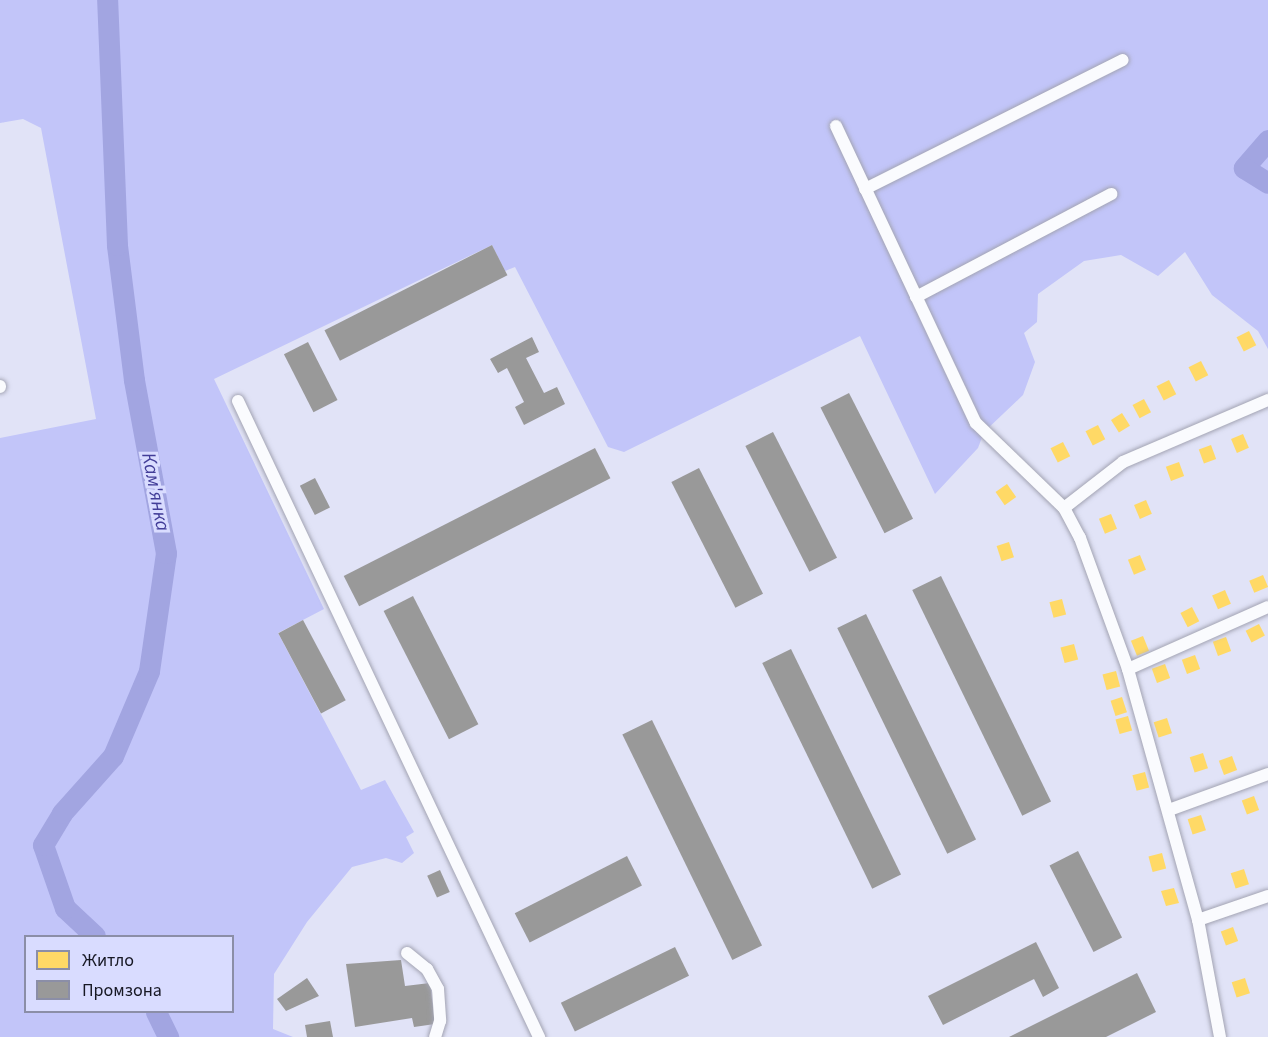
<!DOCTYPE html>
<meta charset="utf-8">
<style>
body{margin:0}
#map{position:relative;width:1268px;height:1037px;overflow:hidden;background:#e1e3f7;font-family:"Source Sans 3",sans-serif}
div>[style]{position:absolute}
.green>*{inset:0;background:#c2c5f9}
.homes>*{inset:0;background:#ffd966;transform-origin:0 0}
.industry>*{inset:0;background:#999;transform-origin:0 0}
.river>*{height:21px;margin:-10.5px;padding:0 10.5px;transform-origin:10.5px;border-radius:10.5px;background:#a2a5e1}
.roads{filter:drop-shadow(0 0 2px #a3a4b3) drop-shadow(0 0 2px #a3a4b3)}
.minor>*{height:12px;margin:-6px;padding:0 6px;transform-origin:6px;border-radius:6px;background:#fafbfe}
span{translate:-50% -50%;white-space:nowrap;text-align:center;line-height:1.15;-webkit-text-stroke:6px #d9dcff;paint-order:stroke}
.water-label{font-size:20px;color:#423d98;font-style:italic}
.legend{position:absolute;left:24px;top:935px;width:210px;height:78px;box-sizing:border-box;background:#d9dcff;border:2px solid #8b8ea7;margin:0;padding:8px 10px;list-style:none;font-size:18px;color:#171824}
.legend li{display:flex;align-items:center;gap:12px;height:30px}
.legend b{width:30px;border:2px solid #8b8ea7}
</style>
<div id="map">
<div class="green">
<i style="clip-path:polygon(evenodd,0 0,1268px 0,1268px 349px,1258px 331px,1212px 295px,1185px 252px,1158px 276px,1121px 255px,1084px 261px,1038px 294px,1037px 322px,1024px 333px,1035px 362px,1023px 395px,984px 432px,978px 448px,935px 494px,860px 336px,624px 452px,608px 447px,515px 267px,505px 271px,492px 245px,214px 379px,324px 609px,278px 633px,361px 790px,385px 780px,414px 832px,406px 837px,414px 853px,402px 863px,386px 858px,352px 867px,307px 922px,274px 974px,273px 1029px,293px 1037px,0 1037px,0 438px,96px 419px,41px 128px,23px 119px,0 123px,0 0,26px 936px,232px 936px,232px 1012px,26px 1012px,26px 936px)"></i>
</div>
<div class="homes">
<i style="left:1249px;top:331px;width:16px;height:14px;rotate:63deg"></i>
<i style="left:1201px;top:361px;width:16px;height:14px;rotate:63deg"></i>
<i style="left:1169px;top:380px;width:16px;height:14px;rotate:63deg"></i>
<i style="left:1144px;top:399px;width:15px;height:13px;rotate:62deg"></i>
<i style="left:1122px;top:413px;width:15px;height:13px;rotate:58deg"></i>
<i style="left:1098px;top:425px;width:16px;height:14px;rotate:63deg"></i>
<i style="left:1243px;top:434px;width:15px;height:13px;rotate:67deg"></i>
<i style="left:1063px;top:442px;width:16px;height:14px;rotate:63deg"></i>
<i style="left:1211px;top:445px;width:15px;height:13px;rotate:70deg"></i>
<i style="left:1179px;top:462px;width:15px;height:14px;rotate:70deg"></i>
<i style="left:1007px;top:484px;width:16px;height:14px;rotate:55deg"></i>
<i style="left:1146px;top:500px;width:15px;height:13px;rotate:67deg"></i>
<i style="left:1111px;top:514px;width:16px;height:13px;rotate:68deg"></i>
<i style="left:1009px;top:542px;width:16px;height:13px;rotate:72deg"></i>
<i style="left:1140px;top:555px;width:16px;height:13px;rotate:68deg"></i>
<i style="left:1263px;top:575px;width:13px;height:15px;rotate:67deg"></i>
<i style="left:1225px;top:590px;width:15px;height:14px;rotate:67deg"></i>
<i style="left:1062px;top:599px;width:16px;height:13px;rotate:75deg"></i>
<i style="left:1192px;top:607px;width:16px;height:13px;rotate:63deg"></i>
<i style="left:1259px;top:624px;width:13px;height:15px;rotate:63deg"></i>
<i style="left:1143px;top:636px;width:16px;height:13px;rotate:68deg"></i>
<i style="left:1226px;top:637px;width:15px;height:14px;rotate:70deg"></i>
<i style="left:1074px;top:644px;width:16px;height:14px;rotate:75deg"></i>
<i style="left:1195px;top:655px;width:15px;height:14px;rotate:70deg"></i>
<i style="left:1165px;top:664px;width:15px;height:14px;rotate:70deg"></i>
<i style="left:1116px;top:671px;width:16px;height:14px;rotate:75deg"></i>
<i style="left:1122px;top:697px;width:16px;height:12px;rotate:72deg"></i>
<i style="left:1128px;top:716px;width:15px;height:13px;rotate:74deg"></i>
<i style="left:1167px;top:718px;width:16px;height:14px;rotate:72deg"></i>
<i style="left:1203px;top:753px;width:16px;height:14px;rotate:72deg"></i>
<i style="left:1232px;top:756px;width:15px;height:14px;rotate:70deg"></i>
<i style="left:1145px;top:772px;width:16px;height:13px;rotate:75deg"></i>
<i style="left:1254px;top:796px;width:15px;height:13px;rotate:70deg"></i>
<i style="left:1201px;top:815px;width:16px;height:14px;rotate:72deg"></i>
<i style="left:1162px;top:853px;width:16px;height:14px;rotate:75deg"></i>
<i style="left:1244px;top:869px;width:16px;height:14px;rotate:72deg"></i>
<i style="clip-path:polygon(1174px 888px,1179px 903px,1166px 906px,1161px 891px)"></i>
<i style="left:1233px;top:927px;width:15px;height:13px;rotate:70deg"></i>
<i style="left:1245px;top:978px;width:16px;height:14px;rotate:72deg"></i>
</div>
<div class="industry">
<i style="left:492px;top:245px;width:34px;height:188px;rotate:63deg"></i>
<i style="clip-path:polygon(532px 337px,539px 352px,526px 358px,544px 393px,557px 387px,565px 404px,524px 425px,515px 407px,524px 402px,507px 368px,498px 373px,490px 359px)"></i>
<i style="left:308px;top:342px;width:65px;height:27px;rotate:63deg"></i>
<i style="left:849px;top:393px;width:141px;height:32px;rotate:63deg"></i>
<i style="left:773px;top:432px;width:141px;height:31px;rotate:63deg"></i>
<i style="left:595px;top:448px;width:34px;height:282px;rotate:63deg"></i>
<i style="left:699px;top:468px;width:141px;height:31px;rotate:63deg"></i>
<i style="left:315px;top:478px;width:33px;height:17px;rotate:63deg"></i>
<i style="left:941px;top:576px;width:251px;height:32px;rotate:64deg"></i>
<i style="left:413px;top:596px;width:144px;height:33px;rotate:63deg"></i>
<i style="left:866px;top:614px;width:251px;height:32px;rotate:64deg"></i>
<i style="left:303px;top:620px;width:91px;height:28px;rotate:62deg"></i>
<i style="left:791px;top:649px;width:251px;height:32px;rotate:64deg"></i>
<i style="left:652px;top:720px;width:251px;height:33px;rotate:64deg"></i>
<i style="left:1078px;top:851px;width:97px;height:32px;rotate:63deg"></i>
<i style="left:627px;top:856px;width:33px;height:126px;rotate:63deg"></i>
<i style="left:440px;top:870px;width:24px;height:14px;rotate:66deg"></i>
<i style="clip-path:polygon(1036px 942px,1059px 988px,1043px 997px,1034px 979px,943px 1025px,928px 996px)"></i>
<i style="left:675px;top:947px;width:32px;height:127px;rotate:64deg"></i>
<i style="clip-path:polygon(401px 960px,405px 986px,430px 983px,435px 1024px,414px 1027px,412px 1018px,355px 1027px,346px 964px)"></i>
<i style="clip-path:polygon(1137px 973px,1156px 1012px,1106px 1037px,1009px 1037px)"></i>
<i style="clip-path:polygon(307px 978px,319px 996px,286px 1011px,277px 999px)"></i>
<i style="clip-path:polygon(330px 1021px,333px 1037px,307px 1037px,305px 1025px)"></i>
</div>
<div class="river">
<i style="left:1268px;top:140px;width:37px;rotate:131deg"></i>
<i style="left:1244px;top:168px;width:28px;rotate:32deg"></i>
<i style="left:95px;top:936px;width:41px;rotate:-137deg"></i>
<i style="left:65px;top:908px;width:67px;rotate:-109.2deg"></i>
<i style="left:43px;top:845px;width:37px;rotate:-59deg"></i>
<i style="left:62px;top:813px;width:76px;rotate:-48.2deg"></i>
<i style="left:113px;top:756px;width:92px;rotate:-67deg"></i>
<i style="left:149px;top:671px;width:119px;rotate:-81.8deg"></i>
<i style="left:166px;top:553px;width:176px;rotate:-100.5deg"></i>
<i style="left:134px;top:380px;width:136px;rotate:-97.2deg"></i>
<i style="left:117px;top:245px;width:245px;rotate:-92.3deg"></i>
<i style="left:156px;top:1012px;width:28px;rotate:64deg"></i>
</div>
<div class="roads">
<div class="minor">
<i style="left:836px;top:126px;width:328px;rotate:64.8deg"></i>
<i style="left:976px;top:423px;width:122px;rotate:44deg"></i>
<i style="left:865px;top:189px;width:288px;rotate:-26.6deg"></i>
<i style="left:916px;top:297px;width:221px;rotate:-27.8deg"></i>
<i style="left:0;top:386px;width:1px;rotate:90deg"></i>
<i style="left:238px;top:401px;width:704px;rotate:64.67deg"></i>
<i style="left:1128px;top:669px;width:153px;rotate:-23.9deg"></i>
<i style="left:1169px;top:810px;width:105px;rotate:-20deg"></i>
<i style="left:1198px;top:920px;width:74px;rotate:-18.9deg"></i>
<i style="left:407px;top:953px;width:26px;rotate:39deg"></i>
<i style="left:427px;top:969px;width:23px;rotate:61deg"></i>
<i style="left:438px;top:989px;width:32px;rotate:86deg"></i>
<i style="left:440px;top:1021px;width:17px;rotate:107deg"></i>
<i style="left:1220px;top:1037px;width:119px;rotate:-100.6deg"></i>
<i style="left:1198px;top:920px;width:261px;rotate:-105.6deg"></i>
<i style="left:1128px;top:669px;width:140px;rotate:-110.1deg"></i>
<i style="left:1080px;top:538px;width:34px;rotate:-118deg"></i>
<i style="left:1064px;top:508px;width:75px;rotate:-37.9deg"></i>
<i style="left:1123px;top:462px;width:158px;rotate:-23.2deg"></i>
</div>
</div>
<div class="water-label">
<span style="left:155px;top:492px;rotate:79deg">Кам'янка</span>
</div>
<ul class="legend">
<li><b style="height:16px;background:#ffd966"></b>Житло</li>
<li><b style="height:16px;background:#999"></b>Промзона</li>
</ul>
</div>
